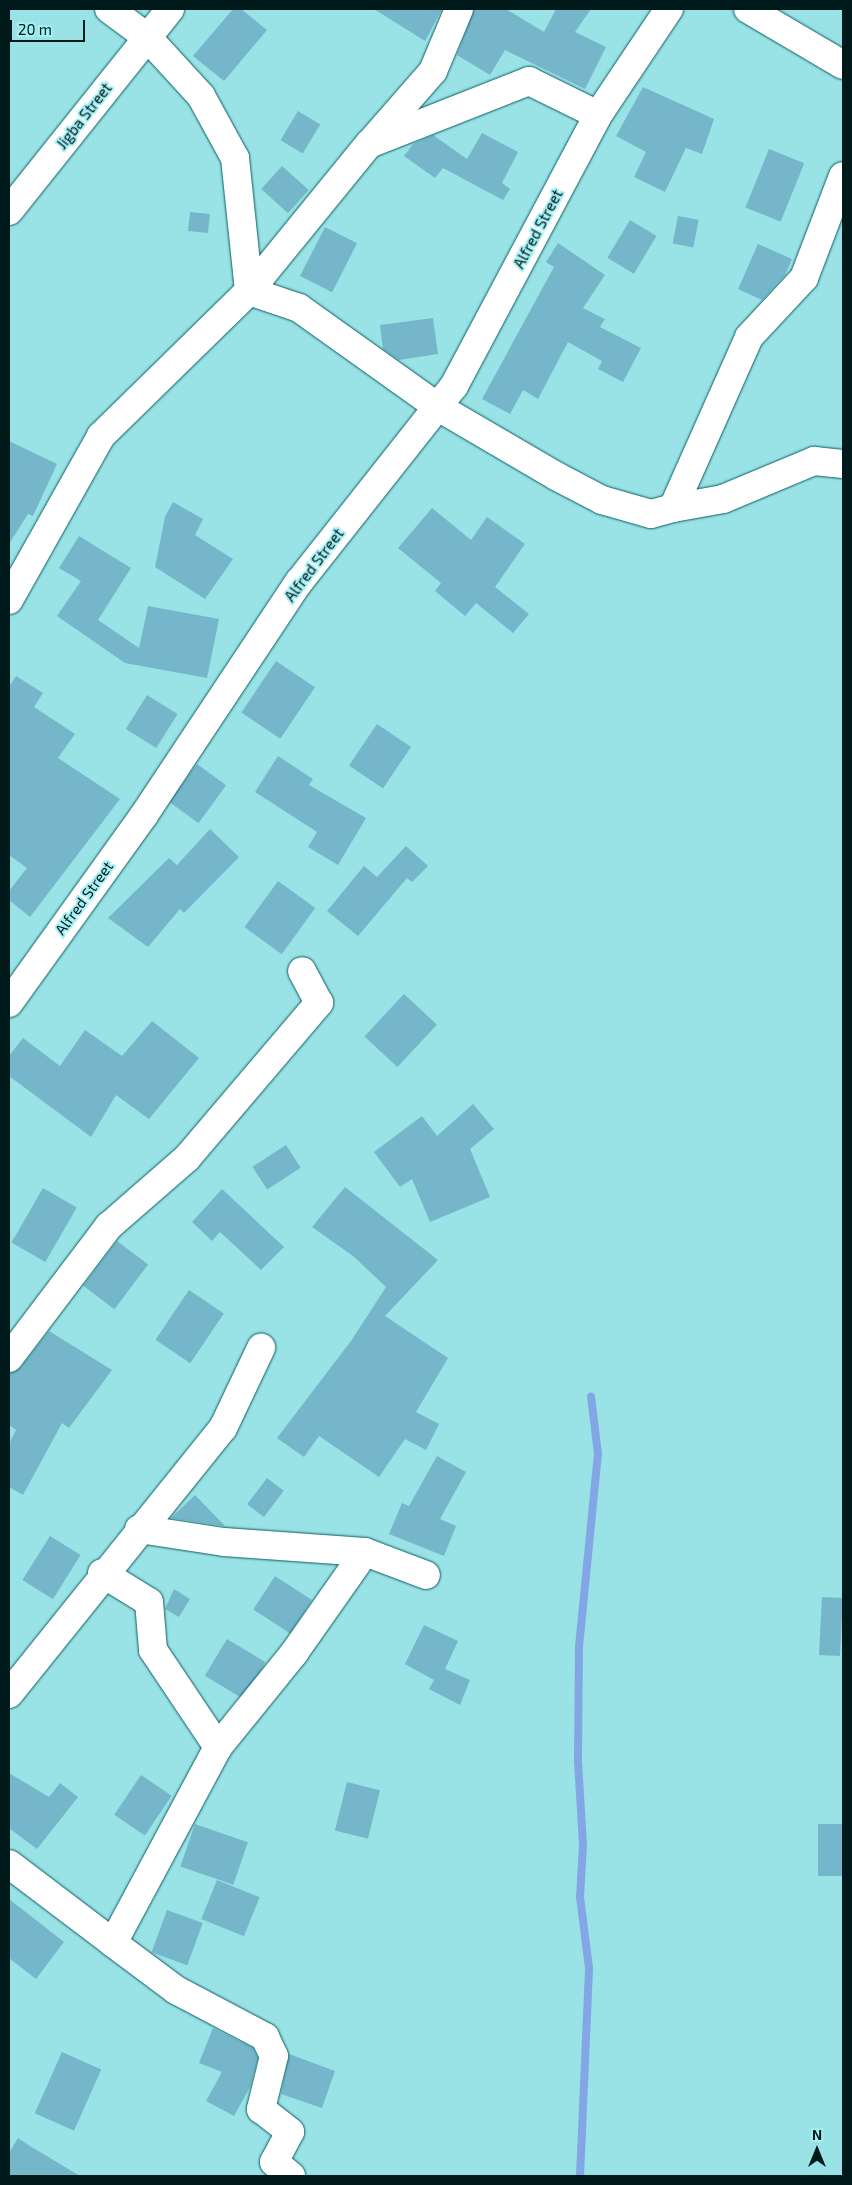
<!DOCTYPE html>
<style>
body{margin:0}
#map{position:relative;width:852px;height:2185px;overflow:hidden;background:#99e2e6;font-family:"Exo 2",sans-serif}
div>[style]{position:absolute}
.stream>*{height:8px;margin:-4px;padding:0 4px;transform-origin:4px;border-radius:4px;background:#83a7e5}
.building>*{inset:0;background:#76b6cb;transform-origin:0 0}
.roads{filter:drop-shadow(0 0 1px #095e62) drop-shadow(0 0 1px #095e62)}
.minor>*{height:28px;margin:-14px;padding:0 14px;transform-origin:14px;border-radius:14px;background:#fff}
span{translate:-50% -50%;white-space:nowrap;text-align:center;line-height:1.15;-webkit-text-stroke:4px #a6eff3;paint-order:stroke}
.street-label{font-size:15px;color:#00191b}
.frame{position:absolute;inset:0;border:10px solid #00191b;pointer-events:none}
.north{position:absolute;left:792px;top:2125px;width:50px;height:50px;-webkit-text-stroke:4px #a6eff3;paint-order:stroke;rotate:0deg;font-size:14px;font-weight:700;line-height:20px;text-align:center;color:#00191b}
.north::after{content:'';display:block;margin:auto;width:18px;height:22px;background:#00191b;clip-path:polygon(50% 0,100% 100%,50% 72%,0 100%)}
.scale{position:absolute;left:10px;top:20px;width:75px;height:22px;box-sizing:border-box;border:2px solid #00191b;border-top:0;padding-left:6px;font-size:15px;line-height:18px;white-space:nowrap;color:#00191b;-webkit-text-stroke:4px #a6eff3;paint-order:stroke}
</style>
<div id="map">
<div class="stream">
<i style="left:580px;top:2176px;width:208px;rotate:-87.5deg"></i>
<i style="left:589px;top:1968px;width:72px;rotate:-97.2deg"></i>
<i style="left:580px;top:1897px;width:52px;rotate:-86.7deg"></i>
<i style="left:583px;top:1845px;width:84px;rotate:-93.4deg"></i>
<i style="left:578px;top:1761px;width:114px;rotate:-89.5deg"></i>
<i style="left:579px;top:1647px;width:194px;rotate:-84.4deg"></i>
<i style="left:598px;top:1454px;width:58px;rotate:-96.9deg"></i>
</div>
<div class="building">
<i style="clip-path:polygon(233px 9px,241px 9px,267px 30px,224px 81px,193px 56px)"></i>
<i style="clip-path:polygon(374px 9px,442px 9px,425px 41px)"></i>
<i style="clip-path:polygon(474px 9px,506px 9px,544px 32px,556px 9px,591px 9px,575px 32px,606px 47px,585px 89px,505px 50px,490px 75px,457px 55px)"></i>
<i style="clip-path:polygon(643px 87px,714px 119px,702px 154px,686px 148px,665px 192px,634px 177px,646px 152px,616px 136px)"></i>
<i style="left:298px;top:111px;width:26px;height:34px;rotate:31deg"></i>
<i style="clip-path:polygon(482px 133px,518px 152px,502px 183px,510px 189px,503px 200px,443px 168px,435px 178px,404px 156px,413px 144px,433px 135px,467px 159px)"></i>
<i style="left:769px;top:149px;width:38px;height:63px;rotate:22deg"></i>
<i style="left:282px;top:166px;width:36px;height:31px;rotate:42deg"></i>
<i style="left:190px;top:212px;width:20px;height:19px;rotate:6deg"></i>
<i style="left:678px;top:216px;width:21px;height:28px;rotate:11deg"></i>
<i style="left:630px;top:220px;width:31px;height:44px;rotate:31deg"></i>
<i style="left:325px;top:227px;width:36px;height:55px;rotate:27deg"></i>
<i style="clip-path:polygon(558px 243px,605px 275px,583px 308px,605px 319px,600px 327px,641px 348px,623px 382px,598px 369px,602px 361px,568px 342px,538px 399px,523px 390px,510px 414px,482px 399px,554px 267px,546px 262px)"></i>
<i style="clip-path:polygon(758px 244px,792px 259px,785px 275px,762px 300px,738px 289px)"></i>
<i style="clip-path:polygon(433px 318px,438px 354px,399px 360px,383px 349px,380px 325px)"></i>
<i style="clip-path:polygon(9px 441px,57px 464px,33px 516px,28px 514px,9px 544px)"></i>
<i style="clip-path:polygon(173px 502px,203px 519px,195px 535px,233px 559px,205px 599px,155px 567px,165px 517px)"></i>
<i style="clip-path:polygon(432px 508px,471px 540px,487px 517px,525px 544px,495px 587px,529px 614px,513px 633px,476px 603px,465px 616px,435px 591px,441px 583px,398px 548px)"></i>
<i style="clip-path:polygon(79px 536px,131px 568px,98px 620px,139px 648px,148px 606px,219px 619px,207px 678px,125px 663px,57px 616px,81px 581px,59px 568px)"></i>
<i style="left:276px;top:661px;width:47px;height:62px;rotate:34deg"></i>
<i style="clip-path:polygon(16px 676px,43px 693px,34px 707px,75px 734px,58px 758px,120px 799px,30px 917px,9px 900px,9px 891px,27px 868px,9px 855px,9px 687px)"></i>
<i style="left:147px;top:695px;width:36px;height:40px;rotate:32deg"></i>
<i style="left:377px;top:724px;width:41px;height:50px;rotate:34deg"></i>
<i style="clip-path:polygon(278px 756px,313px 779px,309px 785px,366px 818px,338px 865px,308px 847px,317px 832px,255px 792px)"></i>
<i style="left:197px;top:764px;width:36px;height:47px;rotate:36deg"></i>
<i style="clip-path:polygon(210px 829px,239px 857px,184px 913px,180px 909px,148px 947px,108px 918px,169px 858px,177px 865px)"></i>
<i style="clip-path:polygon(406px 846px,428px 866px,412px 882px,407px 878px,358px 936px,327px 911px,364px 866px,377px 877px)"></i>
<i style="left:278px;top:881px;width:46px;height:57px;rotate:36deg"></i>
<i style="left:404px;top:994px;width:45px;height:58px;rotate:43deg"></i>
<i style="clip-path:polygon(152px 1021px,199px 1058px,149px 1119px,116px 1095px,91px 1137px,9px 1076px,9px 1056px,23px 1038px,60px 1066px,85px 1030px,122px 1056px)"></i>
<i style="clip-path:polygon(473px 1104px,494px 1129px,470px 1149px,490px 1197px,430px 1222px,412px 1179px,400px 1187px,374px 1152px,422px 1116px,437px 1136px)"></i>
<i style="left:286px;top:1145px;width:27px;height:40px;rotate:57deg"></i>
<i style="clip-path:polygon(345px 1187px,438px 1260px,385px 1316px,448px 1358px,416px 1412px,439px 1424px,426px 1450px,405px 1439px,379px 1477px,319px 1436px,304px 1457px,277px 1438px,351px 1341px,386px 1287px,353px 1256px,312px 1227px)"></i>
<i style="left:43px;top:1188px;width:39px;height:63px;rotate:30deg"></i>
<i style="clip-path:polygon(222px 1189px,284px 1247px,261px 1270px,220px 1232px,212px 1241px,192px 1222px)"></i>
<i style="left:117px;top:1241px;width:39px;height:56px;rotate:37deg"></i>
<i style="left:189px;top:1290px;width:42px;height:60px;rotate:34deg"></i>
<i style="clip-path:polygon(49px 1331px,112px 1370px,69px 1428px,62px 1423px,23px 1495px,9px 1487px,9px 1444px,16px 1430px,9px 1425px,9px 1373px,21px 1367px)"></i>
<i style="clip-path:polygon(437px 1456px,466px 1472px,440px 1519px,456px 1526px,444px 1556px,389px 1534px,402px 1503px,409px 1506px)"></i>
<i style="left:267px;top:1478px;width:21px;height:33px;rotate:37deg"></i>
<i style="clip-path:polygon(195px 1495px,225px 1526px,171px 1518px)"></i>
<i style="left:50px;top:1536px;width:36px;height:52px;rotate:32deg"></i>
<i style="left:275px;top:1576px;width:44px;height:40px;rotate:33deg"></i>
<i style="clip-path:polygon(174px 1589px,190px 1599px,179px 1617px,165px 1609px)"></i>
<i style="left:822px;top:1597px;width:21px;height:58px;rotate:3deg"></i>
<i style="clip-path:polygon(424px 1625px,458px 1641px,445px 1669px,470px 1680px,460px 1705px,429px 1689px,434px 1680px,405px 1664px)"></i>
<i style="left:227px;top:1639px;width:45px;height:43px;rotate:31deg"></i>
<i style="clip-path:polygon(9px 1773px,49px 1797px,60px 1783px,78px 1797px,37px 1849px,9px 1828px)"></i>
<i style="left:141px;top:1775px;width:37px;height:48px;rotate:34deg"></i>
<i style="left:347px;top:1782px;width:34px;height:50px;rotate:14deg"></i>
<i style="left:195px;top:1824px;width:56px;height:45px;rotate:19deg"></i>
<i style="left:843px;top:1824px;width:52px;height:25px;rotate:90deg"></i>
<i style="left:217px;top:1880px;width:46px;height:42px;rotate:22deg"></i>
<i style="clip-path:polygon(9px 1899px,64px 1942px,36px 1979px,9px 1958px)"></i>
<i style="left:167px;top:1910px;width:38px;height:45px;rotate:20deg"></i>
<i style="clip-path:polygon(213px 2028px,253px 2048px,258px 2058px,250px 2087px,234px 2116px,206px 2101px,222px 2072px,199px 2063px)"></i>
<i style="left:62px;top:2052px;width:43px;height:67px;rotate:24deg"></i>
<i style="clip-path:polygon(289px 2054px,335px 2071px,322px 2108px,281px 2094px)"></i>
<i style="clip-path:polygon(18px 2138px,30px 2146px,80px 2176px,9px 2176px,9px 2153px)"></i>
</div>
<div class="roads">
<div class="minor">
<i style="left:109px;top:9px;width:47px;rotate:36.4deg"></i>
<i style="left:147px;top:37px;width:80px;rotate:47.5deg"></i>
<i style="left:201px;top:96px;width:71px;rotate:61.3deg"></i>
<i style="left:235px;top:158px;width:134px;rotate:84deg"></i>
<i style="left:748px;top:9px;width:110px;rotate:30.5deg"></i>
<i style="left:372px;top:141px;width:93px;rotate:-48.9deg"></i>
<i style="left:433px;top:71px;width:67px;rotate:-67.2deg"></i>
<i style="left:9px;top:211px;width:258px;rotate:-51.4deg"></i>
<i style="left:249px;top:291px;width:53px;rotate:18.8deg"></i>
<i style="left:299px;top:308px;width:171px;rotate:35.5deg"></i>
<i style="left:438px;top:407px;width:137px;rotate:30.3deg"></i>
<i style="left:556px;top:476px;width:52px;rotate:27.6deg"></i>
<i style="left:602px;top:500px;width:51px;rotate:15.9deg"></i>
<i style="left:651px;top:514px;width:23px;rotate:-15deg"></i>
<i style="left:673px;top:508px;width:187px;rotate:-66deg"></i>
<i style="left:749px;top:337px;width:81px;rotate:-47deg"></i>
<i style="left:804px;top:278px;width:109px;rotate:-69.1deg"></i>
<i style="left:673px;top:508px;width:51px;rotate:-10.2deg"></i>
<i style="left:723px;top:499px;width:99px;rotate:-22.7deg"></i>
<i style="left:814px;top:461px;width:29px;rotate:6deg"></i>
<i style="left:9px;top:600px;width:188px;rotate:-60.7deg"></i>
<i style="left:101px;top:436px;width:207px;rotate:-44.4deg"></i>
<i style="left:249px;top:291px;width:190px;rotate:-50.8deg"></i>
<i style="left:369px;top:144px;width:172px;rotate:-21.5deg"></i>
<i style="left:529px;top:81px;width:77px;rotate:26.2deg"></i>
<i style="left:598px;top:115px;width:128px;rotate:-56.2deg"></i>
<i style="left:9px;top:1003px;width:231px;rotate:-54.3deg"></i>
<i style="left:144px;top:815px;width:280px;rotate:-56.4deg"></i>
<i style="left:299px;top:582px;width:250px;rotate:-51.7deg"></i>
<i style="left:454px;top:386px;width:307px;rotate:-62deg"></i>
<i style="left:9px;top:1358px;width:166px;rotate:-52.9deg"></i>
<i style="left:109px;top:1226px;width:103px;rotate:-41.1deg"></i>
<i style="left:187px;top:1158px;width:204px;rotate:-49.6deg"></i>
<i style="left:319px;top:1003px;width:36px;rotate:-118deg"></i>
<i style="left:139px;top:1529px;width:86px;rotate:8.7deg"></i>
<i style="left:224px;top:1542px;width:141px;rotate:4.1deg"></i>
<i style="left:365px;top:1552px;width:65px;rotate:20.7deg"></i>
<i style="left:102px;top:1573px;width:55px;rotate:31.7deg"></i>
<i style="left:149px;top:1602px;width:48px;rotate:85.2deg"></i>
<i style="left:153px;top:1650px;width:117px;rotate:56.2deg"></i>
<i style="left:9px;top:1694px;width:341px;rotate:-51.2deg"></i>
<i style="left:223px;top:1428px;width:89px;rotate:-64.6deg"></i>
<i style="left:9px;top:1864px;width:131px;rotate:37.2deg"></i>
<i style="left:113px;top:1943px;width:222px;rotate:-61.8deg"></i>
<i style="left:218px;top:1747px;width:121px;rotate:-51deg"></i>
<i style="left:294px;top:1653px;width:123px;rotate:-54.9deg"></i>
<i style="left:113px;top:1943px;width:79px;rotate:36.7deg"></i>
<i style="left:176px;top:1990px;width:101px;rotate:27.8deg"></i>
<i style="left:265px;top:2037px;width:21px;rotate:65deg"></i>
<i style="left:274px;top:2056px;width:55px;rotate:103.8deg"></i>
<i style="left:261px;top:2109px;width:37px;rotate:38deg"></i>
<i style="left:290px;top:2132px;width:34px;rotate:118deg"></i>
<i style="left:274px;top:2162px;width:22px;rotate:39deg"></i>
</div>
</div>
<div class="street-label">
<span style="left:84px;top:116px;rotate:-52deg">Jigba Street</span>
<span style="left:538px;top:229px;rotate:-62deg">Alfred Street</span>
<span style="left:314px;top:565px;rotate:-53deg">Alfred Street</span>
<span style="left:84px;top:898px;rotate:-54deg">Alfred Street</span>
</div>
<div class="frame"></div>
<div class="north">N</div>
<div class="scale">20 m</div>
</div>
